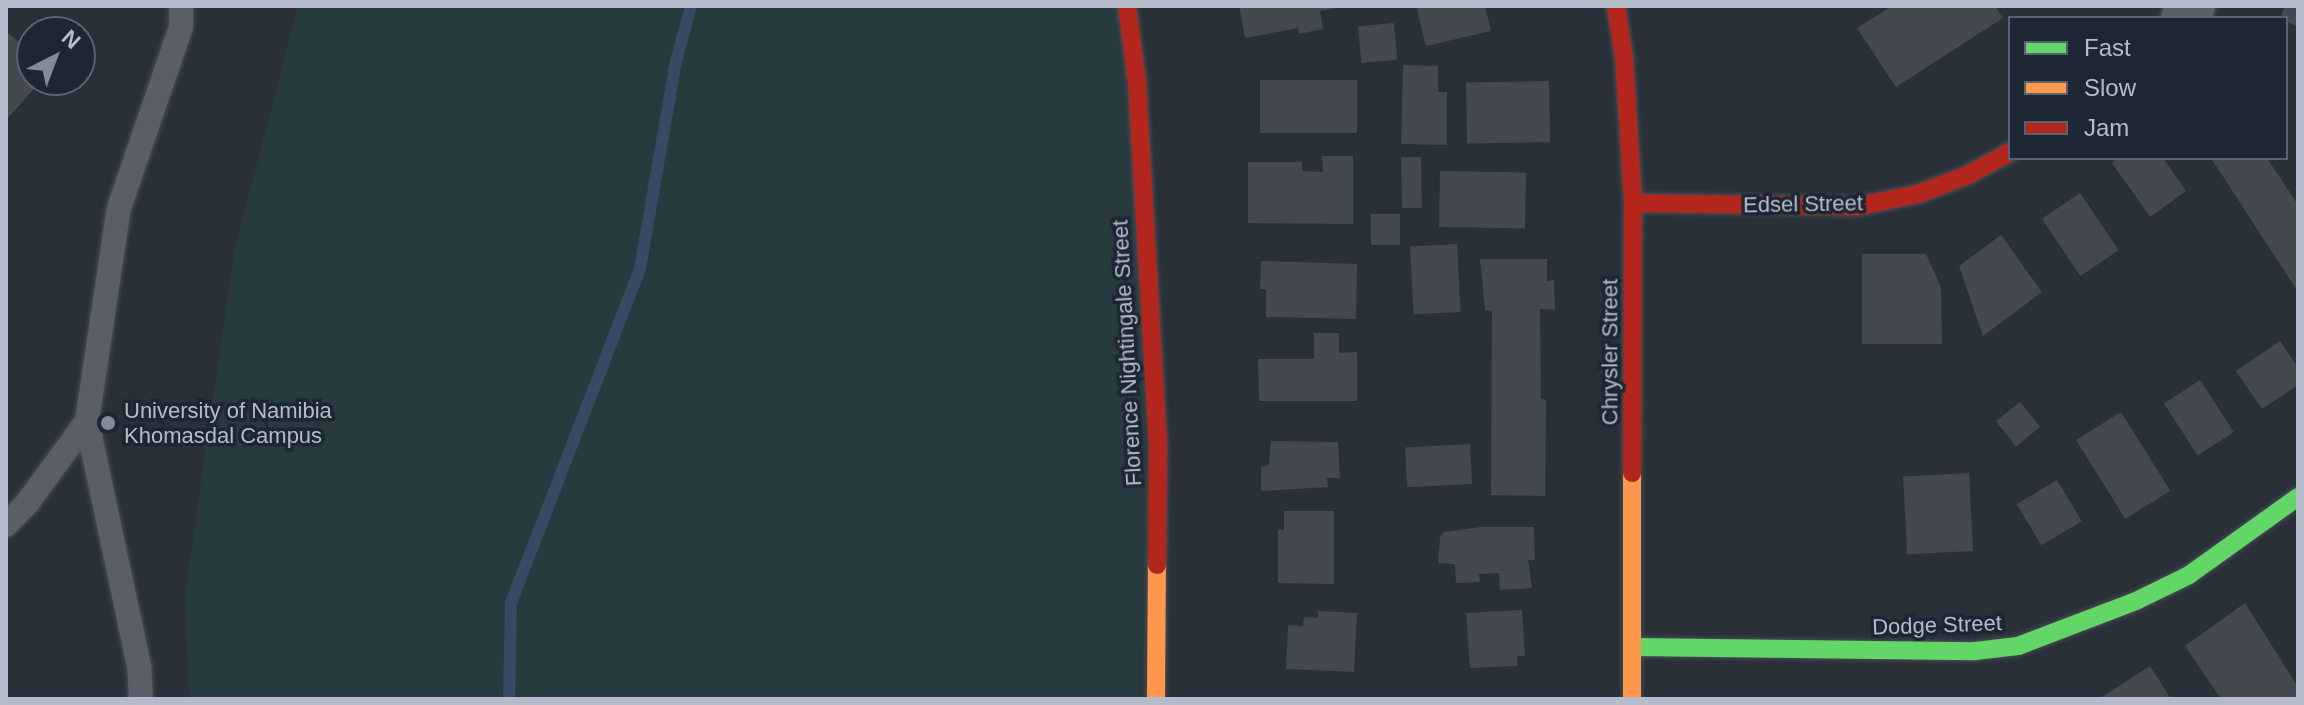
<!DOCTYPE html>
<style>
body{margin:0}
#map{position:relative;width:2304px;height:705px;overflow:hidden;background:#2a3038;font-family:Helvetica,sans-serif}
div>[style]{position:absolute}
.green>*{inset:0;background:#273a3e}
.stream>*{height:12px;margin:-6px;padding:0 6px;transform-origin:6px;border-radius:6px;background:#384963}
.building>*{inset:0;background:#444950;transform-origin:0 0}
.roads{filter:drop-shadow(0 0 2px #484c53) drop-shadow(0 0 2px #484c53)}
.lane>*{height:24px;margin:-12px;padding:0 12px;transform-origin:12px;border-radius:12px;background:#5a5e66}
.street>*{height:44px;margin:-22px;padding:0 22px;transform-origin:22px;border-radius:22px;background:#5a5e66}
.fast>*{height:18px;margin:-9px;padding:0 9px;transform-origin:9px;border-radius:9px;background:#63d668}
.slow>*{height:18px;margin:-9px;padding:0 9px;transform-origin:9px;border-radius:9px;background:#ff974d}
.jam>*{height:18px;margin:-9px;padding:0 9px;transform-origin:9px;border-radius:9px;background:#b3261e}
.dots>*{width:22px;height:22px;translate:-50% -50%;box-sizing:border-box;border:4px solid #1d2633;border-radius:50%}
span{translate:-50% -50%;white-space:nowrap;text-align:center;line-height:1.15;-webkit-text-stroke:7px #1d2633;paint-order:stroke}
.street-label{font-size:22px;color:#b4bcc9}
.poi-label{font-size:22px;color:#b4bcc9}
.left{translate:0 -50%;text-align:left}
.frame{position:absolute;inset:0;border:8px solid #b4bcc9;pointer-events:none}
.legend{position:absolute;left:2008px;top:16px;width:280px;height:144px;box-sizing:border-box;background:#1d2633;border:2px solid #59626f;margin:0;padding:10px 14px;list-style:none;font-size:24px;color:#b4bcc9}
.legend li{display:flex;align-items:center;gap:16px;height:40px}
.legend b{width:40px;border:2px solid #59626f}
.north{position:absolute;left:16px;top:16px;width:80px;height:80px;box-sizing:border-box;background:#1d2633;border:2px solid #59626f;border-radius:50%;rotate:42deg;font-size:22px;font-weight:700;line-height:32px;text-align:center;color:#b4bcc9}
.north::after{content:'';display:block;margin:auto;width:28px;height:36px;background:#848b96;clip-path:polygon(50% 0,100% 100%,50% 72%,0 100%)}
</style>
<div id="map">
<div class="green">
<i style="clip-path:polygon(298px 6px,1127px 6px,1156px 699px,189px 699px,185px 593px,234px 252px)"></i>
</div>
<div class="stream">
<i style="left:509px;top:699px;width:96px;rotate:-88.8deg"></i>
<i style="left:511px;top:603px;width:358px;rotate:-68.9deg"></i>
<i style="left:640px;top:269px;width:211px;rotate:-80.2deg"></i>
<i style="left:676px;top:61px;width:57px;rotate:-74.7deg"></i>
</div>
<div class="building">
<i style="clip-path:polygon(1239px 6px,1338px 6px,1338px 8px,1320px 11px,1323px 29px,1299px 34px,1298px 28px,1245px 38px)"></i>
<i style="clip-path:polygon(1416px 6px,1485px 6px,1491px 31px,1426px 46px)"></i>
<i style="clip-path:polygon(1892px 6px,1995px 6px,2003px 18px,1896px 87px,1857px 28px)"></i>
<i style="clip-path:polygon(2285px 6px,2298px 6px,2298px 27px,2280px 18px)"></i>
<i style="left:1394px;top:23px;width:37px;height:36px;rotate:85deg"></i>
<i style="clip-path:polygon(6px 31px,32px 54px,32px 80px,42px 80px,6px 120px)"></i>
<i style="clip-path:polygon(1403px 65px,1438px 66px,1438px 92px,1447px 92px,1447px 145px,1401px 144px)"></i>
<i style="left:1260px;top:80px;width:97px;height:53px"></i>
<i style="left:1549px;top:81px;width:61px;height:83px;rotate:89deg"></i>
<i style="clip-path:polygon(1322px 156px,1353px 156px,1353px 224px,1248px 223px,1248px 162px,1302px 162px,1302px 171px,1323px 172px)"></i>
<i style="left:1421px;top:157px;width:51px;height:20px;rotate:89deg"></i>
<i style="clip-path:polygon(2118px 158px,2163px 158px,2186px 191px,2150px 217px,2112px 163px)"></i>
<i style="clip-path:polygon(2211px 158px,2267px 158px,2298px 205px,2298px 292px)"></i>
<i style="left:1440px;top:171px;width:86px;height:56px;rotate:1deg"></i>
<i style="left:2080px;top:193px;width:69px;height:46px;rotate:56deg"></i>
<i style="left:1371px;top:214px;width:29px;height:31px"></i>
<i style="clip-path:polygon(2001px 235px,2042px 292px,1983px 336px,1959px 266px)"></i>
<i style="left:1457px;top:244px;width:68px;height:47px;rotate:87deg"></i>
<i style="clip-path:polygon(1862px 254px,1926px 254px,1941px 287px,1942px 344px,1862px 344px)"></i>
<i style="clip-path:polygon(1480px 259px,1547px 259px,1547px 281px,1554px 280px,1555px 310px,1540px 309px,1541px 398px,1546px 400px,1545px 496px,1491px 495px,1492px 311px,1485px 310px)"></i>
<i style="clip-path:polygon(1261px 261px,1357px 264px,1356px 319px,1266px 317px,1266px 289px,1260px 289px)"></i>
<i style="clip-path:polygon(1314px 333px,1339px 333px,1339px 353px,1357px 352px,1357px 401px,1259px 401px,1258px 359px,1314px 359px)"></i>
<i style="clip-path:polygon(2280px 341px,2298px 368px,2298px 385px,2262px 409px,2236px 371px)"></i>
<i style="left:2200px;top:380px;width:62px;height:43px;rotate:57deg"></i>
<i style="left:2020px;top:402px;width:32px;height:31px;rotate:51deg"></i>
<i style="left:2121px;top:412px;width:93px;height:53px;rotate:58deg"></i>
<i style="clip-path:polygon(1271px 441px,1338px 442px,1340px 478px,1327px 478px,1328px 487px,1261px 491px,1261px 467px,1269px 465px)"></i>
<i style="left:1470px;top:444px;width:40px;height:65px;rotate:87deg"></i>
<i style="left:1969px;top:473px;width:78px;height:66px;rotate:87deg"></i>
<i style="left:2057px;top:480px;width:48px;height:47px;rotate:59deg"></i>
<i style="clip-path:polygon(1284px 511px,1334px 511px,1334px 584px,1278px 583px,1278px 530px,1284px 530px)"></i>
<i style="clip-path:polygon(1481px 527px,1534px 527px,1535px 560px,1528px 560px,1532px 588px,1500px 590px,1499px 573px,1479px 574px,1480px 582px,1456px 583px,1455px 564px,1438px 563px,1440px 537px,1444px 532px)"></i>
<i style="clip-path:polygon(2245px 603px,2298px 687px,2298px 699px,2221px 699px,2185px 646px)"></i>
<i style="clip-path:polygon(1522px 610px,1525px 656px,1517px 656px,1517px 666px,1470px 668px,1466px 613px)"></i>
<i style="clip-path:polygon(1318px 611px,1357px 613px,1354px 672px,1286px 669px,1288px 625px,1303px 626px,1304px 617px,1318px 618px)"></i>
<i style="clip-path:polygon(2150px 666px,2171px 699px,2103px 699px,2102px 697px)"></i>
</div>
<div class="roads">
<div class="lane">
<i style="left:6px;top:525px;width:32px;rotate:-46deg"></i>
<i style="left:28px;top:502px;width:100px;rotate:-53.9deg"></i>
<i style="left:141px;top:699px;width:33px;rotate:-93deg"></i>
<i style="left:139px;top:666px;width:250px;rotate:-102deg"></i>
<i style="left:87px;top:421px;width:215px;rotate:-81.5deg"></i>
<i style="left:119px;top:208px;width:191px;rotate:-71.1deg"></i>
<i style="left:181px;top:27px;width:21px;rotate:-90deg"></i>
</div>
<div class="street">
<i style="left:2183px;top:18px;width:16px;rotate:-50deg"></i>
</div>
<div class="fast">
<i style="left:1634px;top:647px;width:341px;rotate:0.7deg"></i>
<i style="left:1975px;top:651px;width:43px;rotate:-6.6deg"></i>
<i style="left:2018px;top:646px;width:126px;rotate:-20.9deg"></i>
<i style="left:2136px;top:601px;width:59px;rotate:-26.1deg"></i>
<i style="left:2189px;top:575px;width:134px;rotate:-35.6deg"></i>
</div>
<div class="slow">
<i style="left:1156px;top:699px;width:134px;rotate:-89.6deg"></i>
<i style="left:1632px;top:699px;width:226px;rotate:-90deg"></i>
</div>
<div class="jam">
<i style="left:1127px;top:6px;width:77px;rotate:82.5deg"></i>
<i style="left:1137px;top:82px;width:369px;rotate:86.7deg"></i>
<i style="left:1158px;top:450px;width:115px;rotate:90.5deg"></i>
<i style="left:1616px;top:6px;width:53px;rotate:81.3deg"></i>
<i style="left:1624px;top:58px;width:145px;rotate:86.4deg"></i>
<i style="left:1633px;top:203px;width:270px;rotate:90.2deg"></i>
<i style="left:1633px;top:203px;width:226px;rotate:0.8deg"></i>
<i style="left:1859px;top:206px;width:60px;rotate:-11.5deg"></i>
<i style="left:1918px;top:194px;width:53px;rotate:-20.8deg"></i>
<i style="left:1968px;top:175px;width:48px;rotate:-28.7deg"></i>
</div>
</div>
<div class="dots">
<i style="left:108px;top:423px;background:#848b96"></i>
</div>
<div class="street-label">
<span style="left:1803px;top:204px;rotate:-1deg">Edsel Street</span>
<span style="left:1610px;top:352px;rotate:-90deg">Chrysler Street</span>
<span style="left:1127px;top:353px;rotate:-93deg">Florence Nightingale Street</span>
<span style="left:1937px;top:625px;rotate:-2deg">Dodge Street</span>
</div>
<div class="poi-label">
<span class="left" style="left:124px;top:423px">University of Namibia<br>Khomasdal Campus</span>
</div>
<div class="frame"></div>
<ul class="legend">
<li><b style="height:10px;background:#63d668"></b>Fast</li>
<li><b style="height:10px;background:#ff974d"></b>Slow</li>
<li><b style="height:10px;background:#b3261e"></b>Jam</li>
</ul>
<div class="north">N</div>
</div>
